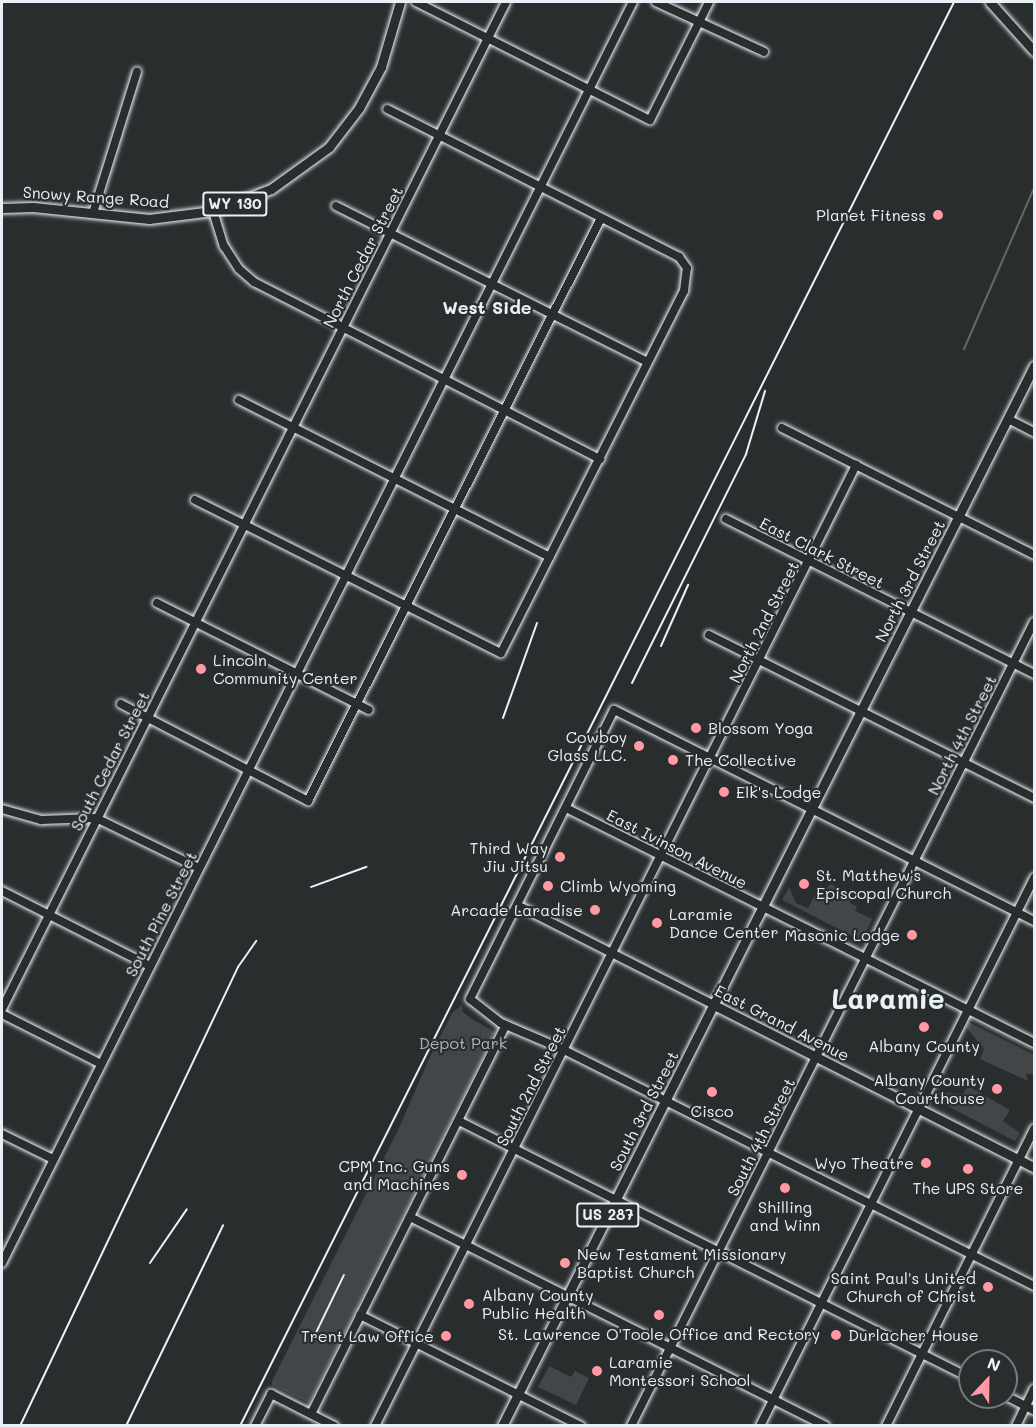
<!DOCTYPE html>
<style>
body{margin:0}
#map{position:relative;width:1036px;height:1427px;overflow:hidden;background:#2a2d2e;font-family:Mali,sans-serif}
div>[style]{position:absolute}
.green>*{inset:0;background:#424648}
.stream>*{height:2px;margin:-1px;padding:0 1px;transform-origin:1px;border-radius:1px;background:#63686b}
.roads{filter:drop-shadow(0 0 2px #e8f1f8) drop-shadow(0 0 2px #e8f1f8)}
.minor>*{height:8px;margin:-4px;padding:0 4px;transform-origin:4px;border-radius:4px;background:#2a2d2e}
.major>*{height:9px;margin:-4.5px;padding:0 4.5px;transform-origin:4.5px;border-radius:4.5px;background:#2a2d2e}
.rail>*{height:2px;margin:-1px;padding:0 1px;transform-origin:1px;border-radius:1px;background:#e8f1f8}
.dots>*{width:16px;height:16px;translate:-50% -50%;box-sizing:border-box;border:3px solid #2a2d2e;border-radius:50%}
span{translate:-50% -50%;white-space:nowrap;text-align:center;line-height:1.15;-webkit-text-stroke:4.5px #2a2d2e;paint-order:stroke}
.shield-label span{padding:2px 4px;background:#2a2d2e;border:2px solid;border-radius:4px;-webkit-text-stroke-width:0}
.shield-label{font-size:15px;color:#e8f1f8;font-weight:700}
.street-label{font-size:16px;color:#e8f1f8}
.poi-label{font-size:16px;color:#e8f1f8}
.right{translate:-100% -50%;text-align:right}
.left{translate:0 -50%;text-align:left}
.park-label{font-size:16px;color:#aeb5ba}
.neighbourhood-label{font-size:18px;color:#e8f1f8;font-weight:700}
.town-label{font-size:28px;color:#e8f1f8;font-weight:700}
.frame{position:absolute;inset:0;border:3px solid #e8f1f8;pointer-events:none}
.north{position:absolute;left:958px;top:1349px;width:60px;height:60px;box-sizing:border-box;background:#2a2d2e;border:2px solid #767b7f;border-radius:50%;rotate:22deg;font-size:16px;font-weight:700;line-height:24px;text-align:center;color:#e8f1f8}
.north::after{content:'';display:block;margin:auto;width:21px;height:27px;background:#ff9aa2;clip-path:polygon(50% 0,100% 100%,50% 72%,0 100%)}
</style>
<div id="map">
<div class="green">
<i style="clip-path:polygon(830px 884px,852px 896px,849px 902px,857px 907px,855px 911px,872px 919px,862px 941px,782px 900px,789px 887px,796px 903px,808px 908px,820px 885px,827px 888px)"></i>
<i style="clip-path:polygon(462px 1005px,463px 1012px,472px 1019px,495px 1032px,309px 1403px,272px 1385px,272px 1381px,399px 1128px,428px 1061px,452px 1013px)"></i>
<i style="clip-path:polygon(968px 1022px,1034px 1055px,1034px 1074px,1026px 1074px,1028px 1081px,980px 1059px,984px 1049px,966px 1027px)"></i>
<i style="clip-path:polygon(968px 1086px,1010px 1110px,1003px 1121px,1020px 1133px,1015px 1141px,934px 1099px,937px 1092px,963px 1094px)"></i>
<i style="clip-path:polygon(549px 1366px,571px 1377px,575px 1371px,589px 1378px,576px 1405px,538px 1387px)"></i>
</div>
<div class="stream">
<i style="left:964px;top:349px;width:176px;rotate:-66.5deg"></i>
</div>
<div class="roads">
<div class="minor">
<i style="left:416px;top:2px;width:262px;rotate:26.8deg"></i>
<i style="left:650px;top:120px;width:132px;rotate:-63.4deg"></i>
<i style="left:656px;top:2px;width:119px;rotate:24.8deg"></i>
<i style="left:336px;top:206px;width:348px;rotate:26.6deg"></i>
<i style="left:213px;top:211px;width:37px;rotate:73deg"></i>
<i style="left:224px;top:246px;width:27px;rotate:57deg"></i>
<i style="left:239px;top:269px;width:20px;rotate:41deg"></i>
<i style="left:254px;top:282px;width:389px;rotate:27.1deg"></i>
<i style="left:93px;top:213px;width:148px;rotate:-72.7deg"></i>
<i style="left:239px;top:400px;width:348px;rotate:26.8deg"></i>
<i style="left:1008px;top:419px;width:29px;rotate:27deg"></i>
<i style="left:782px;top:428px;width:282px;rotate:26.7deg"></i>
<i style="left:195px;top:500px;width:342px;rotate:26.6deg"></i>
<i style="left:501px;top:653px;width:406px;rotate:-63.2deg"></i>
<i style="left:684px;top:291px;width:23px;rotate:-83deg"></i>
<i style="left:687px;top:268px;width:14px;rotate:-126deg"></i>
<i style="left:679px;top:257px;width:327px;rotate:-153.1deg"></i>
<i style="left:726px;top:519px;width:345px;rotate:26.7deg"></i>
<i style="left:157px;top:603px;width:237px;rotate:26.8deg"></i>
<i style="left:709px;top:635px;width:364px;rotate:26.6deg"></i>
<i style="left:121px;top:704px;width:211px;rotate:27.4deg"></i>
<i style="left:308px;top:801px;width:652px;rotate:-63.32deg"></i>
<i style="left:566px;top:808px;width:524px;rotate:26.66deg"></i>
<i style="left:2px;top:809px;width:41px;rotate:15.8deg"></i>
<i style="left:41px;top:820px;width:55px;rotate:-2.1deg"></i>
<i style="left:96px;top:818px;width:114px;rotate:25.9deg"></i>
<i style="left:2px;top:891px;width:166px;rotate:26.9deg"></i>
<i style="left:517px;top:905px;width:221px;rotate:26.9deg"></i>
<i style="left:1034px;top:921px;width:470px;rotate:-153.3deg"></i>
<i style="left:614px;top:710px;width:323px;rotate:116.5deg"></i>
<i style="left:470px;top:999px;width:39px;rotate:38deg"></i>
<i style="left:501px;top:1023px;width:69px;rotate:23.2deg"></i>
<i style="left:564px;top:1050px;width:526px;rotate:26.66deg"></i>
<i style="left:2px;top:1009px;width:1126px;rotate:-63.41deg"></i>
<i style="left:2px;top:1014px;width:111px;rotate:26.8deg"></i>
<i style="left:459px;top:1121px;width:572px;rotate:26.7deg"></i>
<i style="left:2px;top:1134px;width:57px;rotate:26.1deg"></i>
<i style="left:410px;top:1217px;width:465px;rotate:26.7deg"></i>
<i style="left:2px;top:1263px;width:1410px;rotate:-63.42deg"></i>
<i style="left:360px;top:1315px;width:247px;rotate:26.7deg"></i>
<i style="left:1006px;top:1396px;width:31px;rotate:27deg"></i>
<i style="left:311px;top:1414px;width:435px;rotate:-63.4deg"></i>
<i style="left:255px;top:1426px;width:36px;rotate:-63deg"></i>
<i style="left:271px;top:1394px;width:71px;rotate:26.9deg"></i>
<i style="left:375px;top:1426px;width:1075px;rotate:-63.41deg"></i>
<i style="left:631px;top:1426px;width:899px;rotate:-63.38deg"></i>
<i style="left:760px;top:1426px;width:613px;rotate:-63.43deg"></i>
<i style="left:886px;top:1426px;width:332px;rotate:-63.5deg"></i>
<i style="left:1016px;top:1426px;width:41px;rotate:-64.1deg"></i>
</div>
<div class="major">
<i style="left:990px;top:2px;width:66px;rotate:48.1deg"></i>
<i style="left:2px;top:208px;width:31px;rotate:-2deg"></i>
<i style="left:33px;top:207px;width:117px;rotate:5.9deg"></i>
<i style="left:149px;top:219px;width:64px;rotate:-7.1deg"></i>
<i style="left:213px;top:211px;width:62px;rotate:-20.8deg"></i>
<i style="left:271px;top:189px;width:72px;rotate:-35.9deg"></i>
<i style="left:329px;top:147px;width:49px;rotate:-52.4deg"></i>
<i style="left:359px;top:108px;width:47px;rotate:-61.8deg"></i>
<i style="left:381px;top:67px;width:68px;rotate:-73.7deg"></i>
<i style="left:714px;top:1005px;width:359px;rotate:26.9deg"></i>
<i style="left:502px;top:1426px;width:1186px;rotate:-63.35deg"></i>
</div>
</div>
<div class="rail">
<i style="left:661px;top:646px;width:67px;rotate:-66.1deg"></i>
<i style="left:632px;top:683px;width:256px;rotate:-63.5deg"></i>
<i style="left:746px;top:454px;width:66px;rotate:-73.2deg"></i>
<i style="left:503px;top:718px;width:101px;rotate:-70.3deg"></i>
<i style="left:311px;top:887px;width:59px;rotate:-20deg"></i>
<i style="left:150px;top:1263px;width:65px;rotate:-55.6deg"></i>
<i style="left:313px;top:1339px;width:71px;rotate:-64.2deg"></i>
<i style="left:20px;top:1426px;width:508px;rotate:-64.59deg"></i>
<i style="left:238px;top:967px;width:32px;rotate:-55deg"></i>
<i style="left:126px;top:1426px;width:223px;rotate:-64.2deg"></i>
<i style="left:240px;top:1426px;width:1593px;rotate:-63.37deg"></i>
</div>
<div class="dots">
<i style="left:938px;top:215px;background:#ff9aa2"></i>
<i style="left:201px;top:669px;background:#ff9aa2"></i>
<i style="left:696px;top:728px;background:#ff9aa2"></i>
<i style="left:639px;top:746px;background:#ff9aa2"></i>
<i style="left:673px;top:760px;background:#ff9aa2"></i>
<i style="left:724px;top:792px;background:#ff9aa2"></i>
<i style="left:560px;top:857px;background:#ff9aa2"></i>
<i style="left:804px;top:884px;background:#ff9aa2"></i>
<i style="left:548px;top:886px;background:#ff9aa2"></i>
<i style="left:595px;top:910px;background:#ff9aa2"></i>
<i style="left:657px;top:923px;background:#ff9aa2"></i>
<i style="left:912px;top:935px;background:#ff9aa2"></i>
<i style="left:924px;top:1027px;background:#ff9aa2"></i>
<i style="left:997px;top:1089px;background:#ff9aa2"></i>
<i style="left:712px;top:1092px;background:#ff9aa2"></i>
<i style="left:926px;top:1163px;background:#ff9aa2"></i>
<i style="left:968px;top:1169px;background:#ff9aa2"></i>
<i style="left:462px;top:1175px;background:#ff9aa2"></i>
<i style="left:785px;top:1188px;background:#ff9aa2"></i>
<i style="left:565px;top:1263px;background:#ff9aa2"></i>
<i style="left:988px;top:1287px;background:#ff9aa2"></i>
<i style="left:469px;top:1304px;background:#ff9aa2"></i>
<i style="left:659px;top:1315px;background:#ff9aa2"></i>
<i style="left:836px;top:1335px;background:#ff9aa2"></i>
<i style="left:446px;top:1336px;background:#ff9aa2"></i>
<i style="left:597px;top:1371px;background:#ff9aa2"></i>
</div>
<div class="shield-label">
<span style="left:235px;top:204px">WY 130</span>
<span style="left:608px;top:1215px">US 287</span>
</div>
<div class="street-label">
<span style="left:96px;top:197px;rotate:4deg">Snowy Range Road</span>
<span style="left:363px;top:257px;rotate:-63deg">North Cedar Street</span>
<span style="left:822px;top:553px;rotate:27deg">East Clark Street</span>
<span style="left:910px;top:581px;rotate:-63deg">North 3rd Street</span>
<span style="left:764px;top:622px;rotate:-63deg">North 2nd Street</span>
<span style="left:962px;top:735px;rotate:-63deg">North 4th Street</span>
<span style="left:110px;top:761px;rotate:-63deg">South Cedar Street</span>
<span style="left:677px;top:849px;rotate:27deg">East Ivinson Avenue</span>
<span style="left:161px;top:914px;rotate:-63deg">South Pine Street</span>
<span style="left:782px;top:1023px;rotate:27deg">East Grand Avenue</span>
<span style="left:531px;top:1086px;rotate:-63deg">South 2nd Street</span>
<span style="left:644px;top:1111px;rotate:-63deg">South 3rd Street</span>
<span style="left:761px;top:1137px;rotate:-63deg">South 4th Street</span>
</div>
<div class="poi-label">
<span class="right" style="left:926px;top:215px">Planet Fitness</span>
<span class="left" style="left:213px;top:669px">Lincoln<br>Community Center</span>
<span class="left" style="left:708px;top:728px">Blossom Yoga</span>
<span class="right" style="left:627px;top:746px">Cowboy<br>Glass LLC.</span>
<span class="left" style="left:685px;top:760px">The Collective</span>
<span class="left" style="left:736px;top:792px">Elk's Lodge</span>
<span class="right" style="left:548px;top:857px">Third Way<br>Jiu Jitsu</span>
<span class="left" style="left:816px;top:884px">St. Matthew's<br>Episcopal Church</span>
<span class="left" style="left:560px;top:886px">Climb Wyoming</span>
<span class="right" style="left:583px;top:910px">Arcade Laradise</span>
<span class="left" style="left:669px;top:923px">Laramie<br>Dance Center</span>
<span class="right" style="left:900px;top:935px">Masonic Lodge</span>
<span style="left:924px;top:1046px">Albany County</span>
<span class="right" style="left:985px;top:1089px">Albany County<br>Courthouse</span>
<span style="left:712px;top:1111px">Cisco</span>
<span class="right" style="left:914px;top:1163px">Wyo Theatre</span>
<span class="right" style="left:450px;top:1175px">CPM Inc. Guns<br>and Machines</span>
<span style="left:968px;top:1188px">The UPS Store</span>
<span style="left:785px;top:1216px">Shilling<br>and Winn</span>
<span class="left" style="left:577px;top:1263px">New Testament Missionary<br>Baptist Church</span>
<span class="right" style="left:976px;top:1287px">Saint Paul's United<br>Church of Christ</span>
<span class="left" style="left:482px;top:1304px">Albany County<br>Public Health</span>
<span style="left:659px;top:1334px">St. Lawrence O'Toole Office and Rectory</span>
<span class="left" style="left:848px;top:1335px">Durlacher House</span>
<span class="right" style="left:434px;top:1336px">Trent Law Office</span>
<span class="left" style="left:609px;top:1371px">Laramie<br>Montessori School</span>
</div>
<div class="park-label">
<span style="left:463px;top:1043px">Depot Park</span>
</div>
<div class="neighbourhood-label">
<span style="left:487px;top:307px">West Side</span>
</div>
<div class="town-label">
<span style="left:888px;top:998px">Laramie</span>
</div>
<div class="frame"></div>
<div class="north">N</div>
</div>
